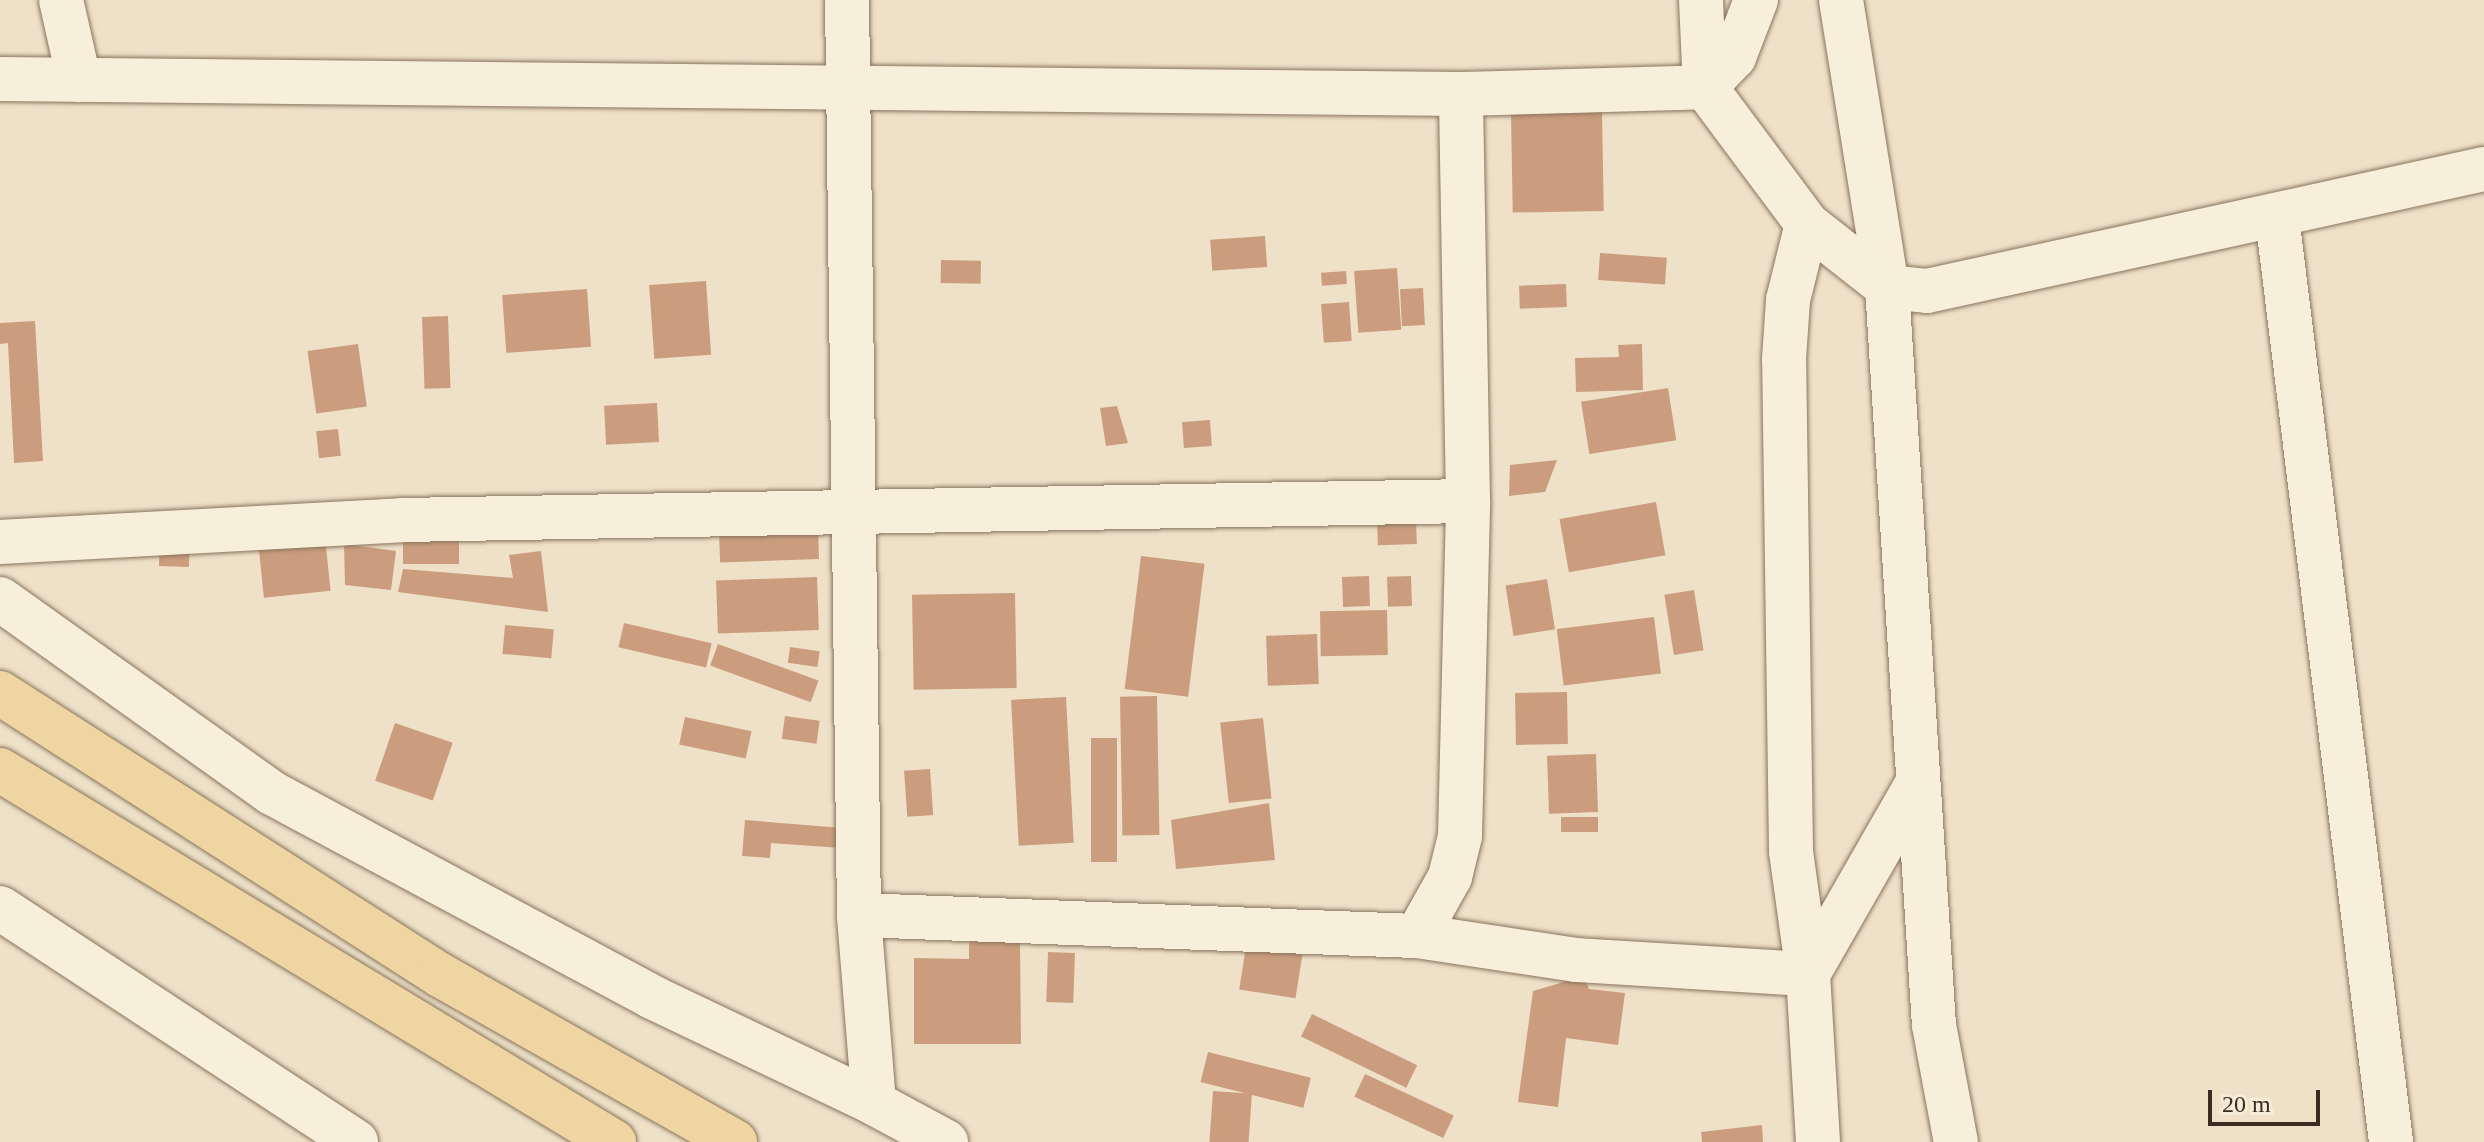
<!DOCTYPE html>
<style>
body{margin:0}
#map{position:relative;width:2484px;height:1142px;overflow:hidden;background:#eee1c8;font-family:"Times New Roman",serif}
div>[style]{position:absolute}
.building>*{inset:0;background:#cb9d7e;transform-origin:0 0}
.roads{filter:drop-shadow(0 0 2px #89745d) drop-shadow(0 0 2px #89745d)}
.minor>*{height:44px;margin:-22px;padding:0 22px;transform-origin:22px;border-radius:22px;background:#f8efdb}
.major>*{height:44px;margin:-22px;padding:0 22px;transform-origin:22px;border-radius:22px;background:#efd5a1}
span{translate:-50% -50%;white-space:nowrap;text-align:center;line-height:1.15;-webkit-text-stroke:8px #f5ecd7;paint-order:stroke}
.scale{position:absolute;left:2208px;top:1090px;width:112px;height:36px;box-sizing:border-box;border:4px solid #3a2c20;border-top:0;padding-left:10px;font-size:24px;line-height:28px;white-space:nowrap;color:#3a2c20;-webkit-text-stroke:6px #f5ecd7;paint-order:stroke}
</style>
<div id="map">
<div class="building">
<i style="left:1602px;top:112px;width:99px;height:91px;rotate:89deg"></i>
<i style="left:1265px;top:236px;width:31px;height:55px;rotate:86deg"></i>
<i style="left:1600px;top:253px;width:67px;height:27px;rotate:4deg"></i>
<i style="left:941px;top:260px;width:40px;height:23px;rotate:1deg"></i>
<i style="left:1397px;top:268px;width:62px;height:43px;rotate:86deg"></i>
<i style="left:1346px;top:271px;width:13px;height:25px;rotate:86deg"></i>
<i style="left:706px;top:281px;width:74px;height:57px;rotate:86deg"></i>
<i style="left:1566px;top:284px;width:23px;height:47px;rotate:88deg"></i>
<i style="left:1423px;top:288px;width:37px;height:23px;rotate:87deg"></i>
<i style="left:587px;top:289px;width:58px;height:85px;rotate:86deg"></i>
<i style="left:1349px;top:302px;width:39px;height:28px;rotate:86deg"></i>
<i style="left:448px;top:316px;width:72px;height:26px;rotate:88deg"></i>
<i style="clip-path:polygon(35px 321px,43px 461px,14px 463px,8px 343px,0 344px,0 323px)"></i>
<i style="left:358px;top:344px;width:63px;height:51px;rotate:82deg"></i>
<i style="clip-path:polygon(1642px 344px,1643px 390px,1576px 392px,1575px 358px,1619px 357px,1618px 345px)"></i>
<i style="left:1668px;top:388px;width:53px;height:88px;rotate:81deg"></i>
<i style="left:657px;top:403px;width:39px;height:53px;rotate:87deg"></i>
<i style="clip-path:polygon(1117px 406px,1128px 443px,1106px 446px,1100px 408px)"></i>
<i style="left:1210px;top:420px;width:26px;height:28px;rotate:86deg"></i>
<i style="left:338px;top:429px;width:27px;height:22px;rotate:84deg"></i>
<i style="clip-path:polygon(1557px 460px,1545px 492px,1509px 496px,1510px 465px)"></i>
<i style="left:1656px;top:502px;width:54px;height:98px;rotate:80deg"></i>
<i style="left:1416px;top:519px;width:25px;height:39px;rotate:88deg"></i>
<i style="left:403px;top:527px;width:56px;height:37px"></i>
<i style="left:324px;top:528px;width:63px;height:67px;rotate:84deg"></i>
<i style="left:818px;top:529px;width:30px;height:99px;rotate:88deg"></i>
<i style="left:160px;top:535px;width:30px;height:31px;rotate:2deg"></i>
<i style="clip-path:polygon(344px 544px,396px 551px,391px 590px,345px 585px)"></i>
<i style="clip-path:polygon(541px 551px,548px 612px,398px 592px,403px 569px,513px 578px,509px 555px)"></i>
<i style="left:1141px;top:556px;width:64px;height:134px;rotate:7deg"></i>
<i style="left:1369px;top:576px;width:30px;height:27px;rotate:88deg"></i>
<i style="left:1411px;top:576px;width:30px;height:24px;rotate:88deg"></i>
<i style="left:817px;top:577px;width:53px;height:101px;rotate:88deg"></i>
<i style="left:1547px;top:579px;width:51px;height:42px;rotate:81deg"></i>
<i style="left:1694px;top:590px;width:61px;height:30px;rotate:81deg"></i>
<i style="left:1015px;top:593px;width:95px;height:103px;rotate:89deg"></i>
<i style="left:1387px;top:610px;width:45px;height:67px;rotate:89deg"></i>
<i style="left:1654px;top:617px;width:57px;height:98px;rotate:83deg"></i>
<i style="left:624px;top:623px;width:90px;height:25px;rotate:13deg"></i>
<i style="left:505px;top:625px;width:49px;height:29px;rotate:5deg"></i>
<i style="left:1317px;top:634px;width:50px;height:51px;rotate:88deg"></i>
<i style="left:718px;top:644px;width:107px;height:23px;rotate:20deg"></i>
<i style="left:790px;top:647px;width:30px;height:16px;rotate:8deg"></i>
<i style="left:1567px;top:692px;width:52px;height:52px;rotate:89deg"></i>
<i style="left:1157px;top:696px;width:139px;height:37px;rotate:89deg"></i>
<i style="left:1066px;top:697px;width:146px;height:55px;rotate:87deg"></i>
<i style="left:785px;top:716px;width:35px;height:23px;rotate:8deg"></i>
<i style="left:685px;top:717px;width:68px;height:28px;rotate:12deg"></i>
<i style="left:1263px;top:718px;width:81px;height:43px;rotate:84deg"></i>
<i style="left:395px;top:723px;width:61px;height:61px;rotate:19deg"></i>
<i style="left:1091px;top:738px;width:26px;height:124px"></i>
<i style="left:1596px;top:754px;width:58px;height:49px;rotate:88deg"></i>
<i style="left:930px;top:769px;width:46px;height:26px;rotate:86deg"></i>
<i style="clip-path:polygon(1269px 803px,1275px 860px,1176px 869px,1171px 820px)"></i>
<i style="left:1598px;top:817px;width:15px;height:37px;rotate:90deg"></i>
<i style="clip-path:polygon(745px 820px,843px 828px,841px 848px,771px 843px,770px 858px,742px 856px)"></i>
<i style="left:1247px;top:940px;width:57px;height:50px;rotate:9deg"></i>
<i style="clip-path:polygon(969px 942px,1020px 942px,1021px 1044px,914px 1044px,914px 958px,969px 959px)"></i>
<i style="left:1048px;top:952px;width:27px;height:50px;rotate:2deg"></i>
<i style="clip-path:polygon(1584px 976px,1589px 989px,1625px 993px,1618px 1045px,1566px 1038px,1558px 1107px,1518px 1102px,1533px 991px)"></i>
<i style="left:1312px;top:1014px;width:117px;height:25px;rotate:26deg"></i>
<i style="left:1208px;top:1052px;width:106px;height:31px;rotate:14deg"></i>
<i style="left:1365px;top:1074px;width:98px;height:25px;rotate:25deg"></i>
<i style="left:1213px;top:1091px;width:39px;height:51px;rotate:4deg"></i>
<i style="clip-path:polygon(1762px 1125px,1763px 1142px,1702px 1142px,1701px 1132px)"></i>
</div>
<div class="roads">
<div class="minor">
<i style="left:61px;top:0;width:82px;rotate:77.3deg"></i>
<i style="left:1701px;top:0;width:87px;rotate:87.4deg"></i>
<i style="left:1841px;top:0;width:291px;rotate:80.9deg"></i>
<i style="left:1887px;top:287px;width:739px;rotate:86.36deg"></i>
<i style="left:1934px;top:1025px;width:119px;rotate:79.4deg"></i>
<i style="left:0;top:79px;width:1461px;rotate:0.59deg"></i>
<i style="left:1461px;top:94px;width:244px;rotate:-1.6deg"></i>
<i style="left:1705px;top:87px;width:171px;rotate:53.3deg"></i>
<i style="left:1807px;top:224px;width:102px;rotate:38.2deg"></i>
<i style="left:1887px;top:287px;width:40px;rotate:5.7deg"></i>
<i style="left:1927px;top:291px;width:570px;rotate:-12.35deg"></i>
<i style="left:1705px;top:87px;width:42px;rotate:-46deg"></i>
<i style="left:1734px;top:57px;width:61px;rotate:-68.9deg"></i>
<i style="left:2277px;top:217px;width:932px;rotate:82.97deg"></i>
<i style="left:0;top:542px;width:403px;rotate:-3.1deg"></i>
<i style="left:402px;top:520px;width:1066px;rotate:-1.02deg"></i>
<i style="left:0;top:599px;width:334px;rotate:35.5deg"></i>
<i style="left:272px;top:793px;width:431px;rotate:28.2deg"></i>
<i style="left:652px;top:997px;width:246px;rotate:25.5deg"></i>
<i style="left:874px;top:1103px;width:189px;rotate:-94.6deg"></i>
<i style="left:859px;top:915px;width:915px;rotate:-90.75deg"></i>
<i style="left:0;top:908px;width:426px;rotate:33.3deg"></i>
<i style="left:859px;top:915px;width:558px;rotate:2.16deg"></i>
<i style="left:1417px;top:936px;width:68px;rotate:-60.8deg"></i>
<i style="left:1450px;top:877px;width:42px;rotate:-76.3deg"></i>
<i style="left:1460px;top:836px;width:335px;rotate:-88.6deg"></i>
<i style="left:1468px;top:501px;width:407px;rotate:-91deg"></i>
<i style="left:1417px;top:936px;width:161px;rotate:8.6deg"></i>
<i style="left:1576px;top:960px;width:232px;rotate:3.5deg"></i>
<i style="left:1808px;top:974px;width:124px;rotate:-97.9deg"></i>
<i style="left:1791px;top:851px;width:492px;rotate:-90.8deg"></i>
<i style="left:1784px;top:359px;width:59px;rotate:-86.1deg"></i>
<i style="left:1788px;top:300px;width:78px;rotate:-76deg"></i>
<i style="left:874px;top:1103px;width:82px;rotate:28.4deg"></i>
<i style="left:1818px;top:1142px;width:168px;rotate:-93.4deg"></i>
<i style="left:1808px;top:974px;width:219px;rotate:-60.2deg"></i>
</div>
<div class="major">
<i style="left:0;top:693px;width:523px;rotate:32.66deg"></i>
<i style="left:440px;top:975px;width:339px;rotate:29.5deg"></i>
<i style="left:0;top:770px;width:718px;rotate:31.21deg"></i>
</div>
</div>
<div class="scale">20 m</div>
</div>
